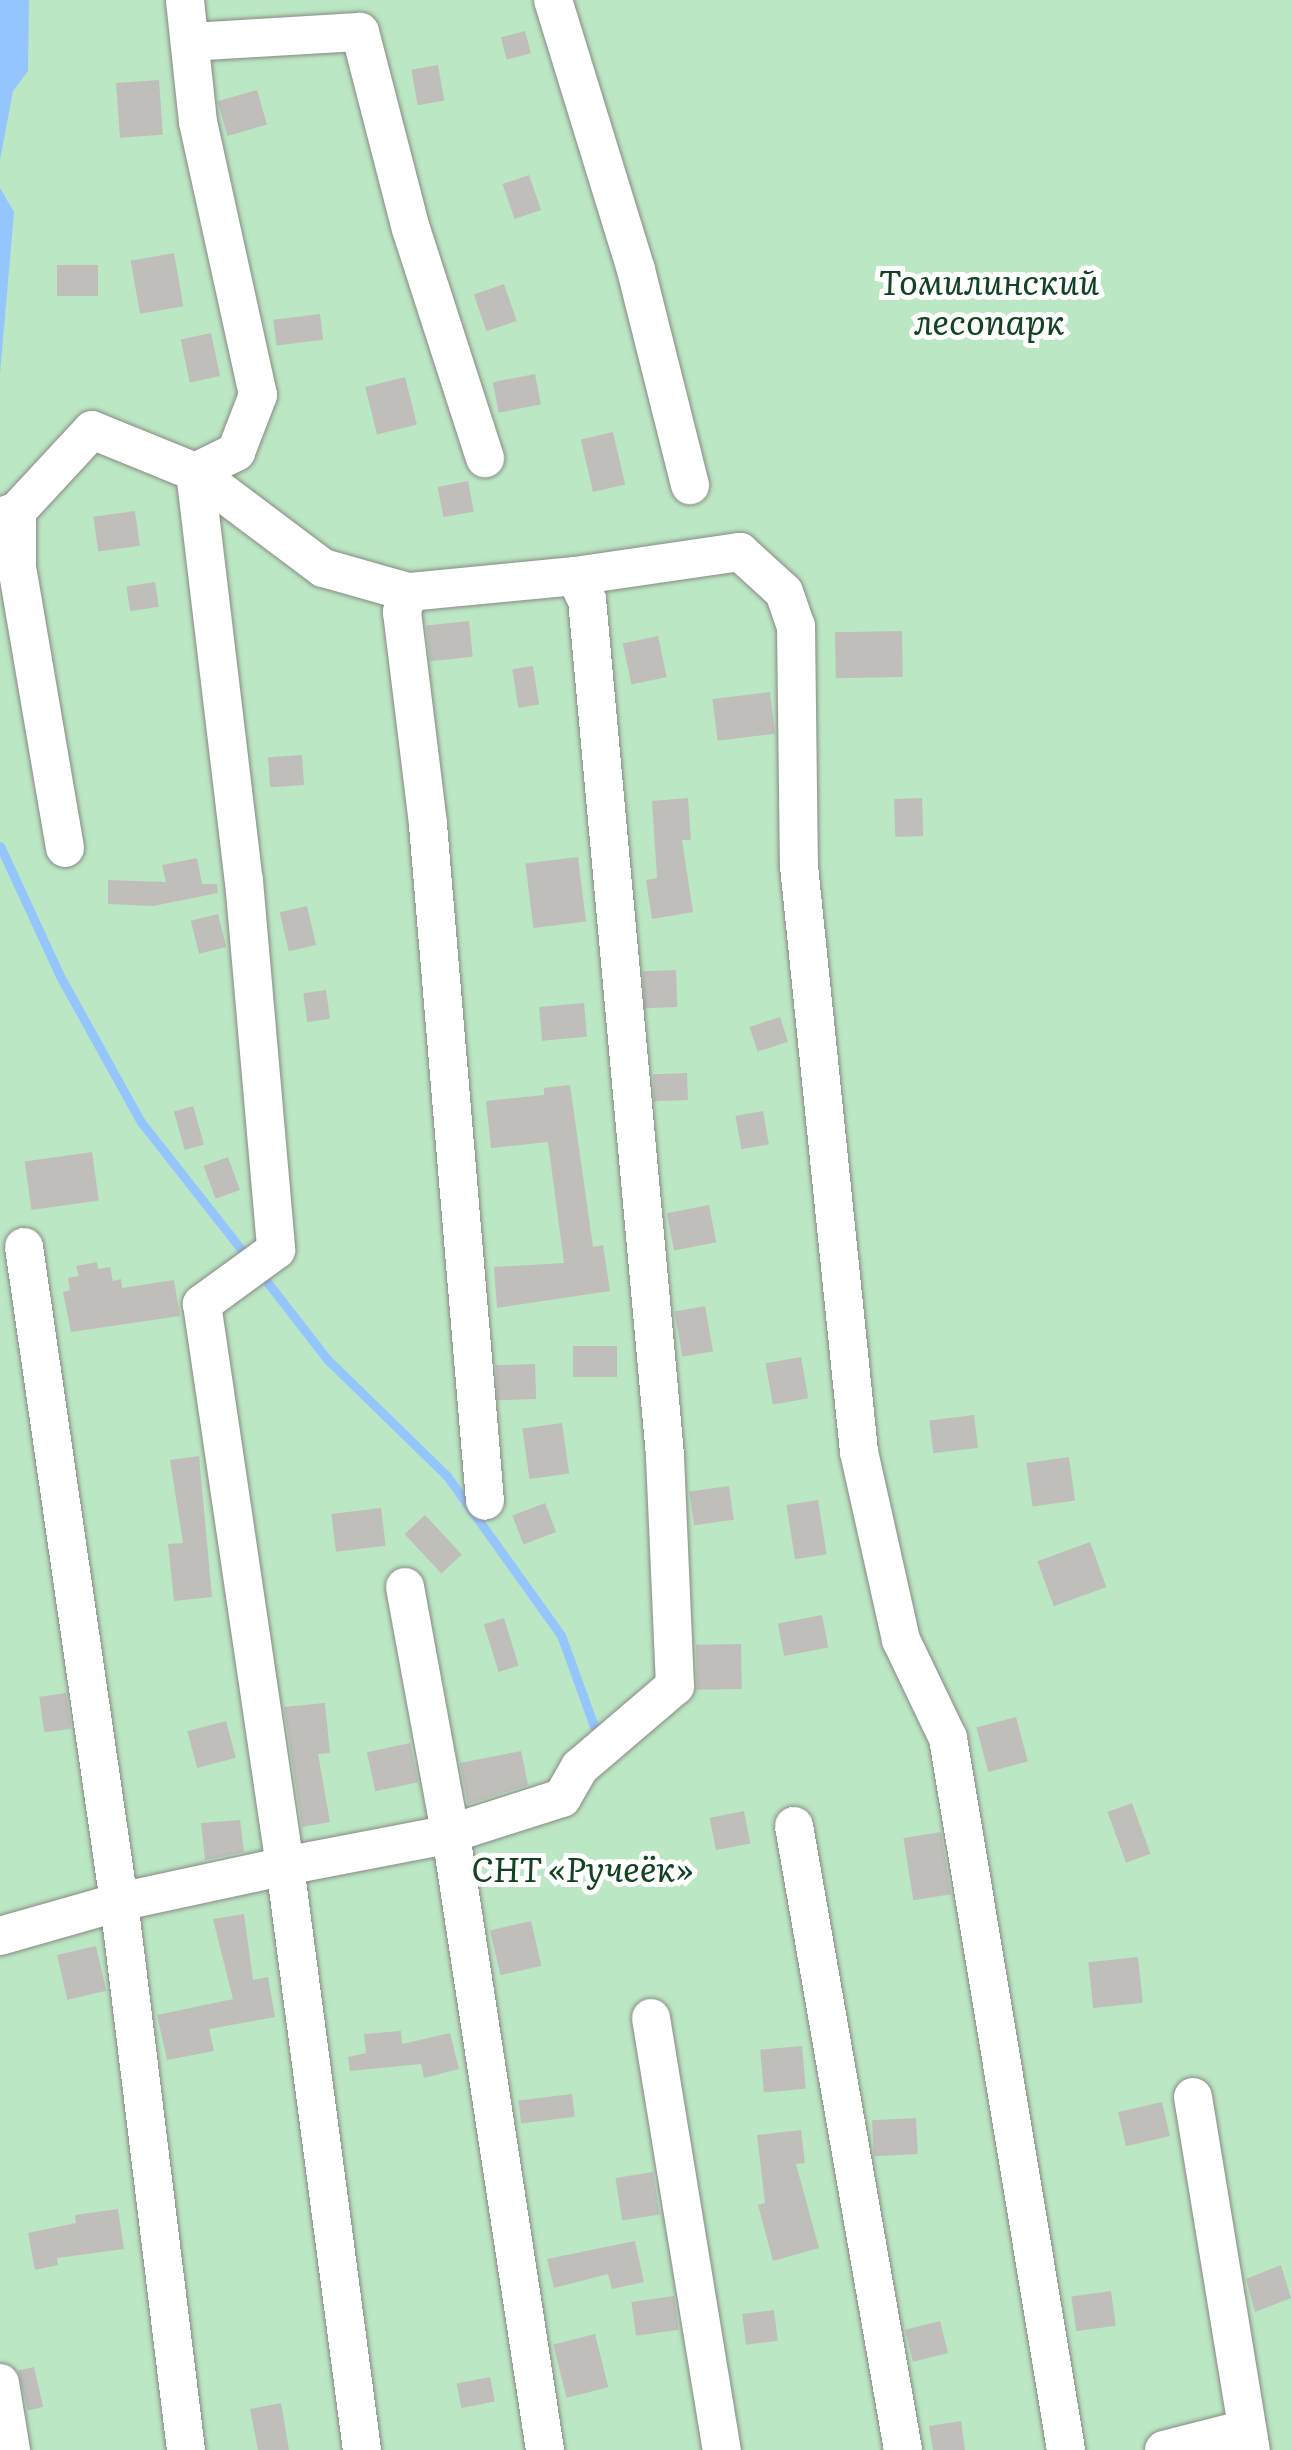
<!DOCTYPE html>
<meta charset="utf-8">
<style>
body{margin:0}
#map{position:relative;width:1291px;height:2450px;overflow:hidden;background:#f6f4f1;font-family:Literata,serif}
div>[style]{position:absolute}
.green>*{inset:0;background:#bbe7c4;transform-origin:0 0}
.water>*{inset:0;background:#94c5ff}
.stream>*{height:9px;margin:-4.5px;padding:0 4.5px;transform-origin:4.5px;border-radius:4.5px;background:#94c5ff}
.building>*{inset:0;background:#c0bebb;transform-origin:0 0}
.roads{filter:drop-shadow(0 0 2px #8a8885) drop-shadow(0 0 2px #8a8885)}
.minor>*{height:38px;margin:-19px;padding:0 19px;transform-origin:19px;border-radius:19px;background:#fff}
span{translate:-50% -50%;white-space:nowrap;text-align:center;line-height:1.15;-webkit-text-stroke:10px #fff;paint-order:stroke}
.park-label{font-size:35px;color:#134323;font-style:italic}
</style>
<div id="map">
<div class="green">
<i style="left:0;top:0;width:1291px;height:2450px"></i>
</div>
<div class="water">
<i style="clip-path:polygon(0 0,29px 0,28px 71px,13px 91px,0 160px)"></i>
<i style="clip-path:polygon(0 188px,14px 212px,0 374px)"></i>
</div>
<div class="stream">
<i style="left:0;top:846px;width:143px;rotate:65.2deg"></i>
<i style="left:60px;top:976px;width:167px;rotate:61deg"></i>
<i style="left:141px;top:1122px;width:173px;rotate:51.8deg"></i>
<i style="left:261px;top:1274px;width:108px;rotate:52.2deg"></i>
<i style="left:327px;top:1359px;width:168px;rotate:44.3deg"></i>
<i style="left:447px;top:1476px;width:196px;rotate:54.4deg"></i>
<i style="left:561px;top:1635px;width:97px;rotate:70.1deg"></i>
</div>
<div class="building">
<i style="left:525px;top:31px;width:23px;height:25px;rotate:75deg"></i>
<i style="left:438px;top:65px;width:36px;height:27px;rotate:80deg"></i>
<i style="left:159px;top:80px;width:55px;height:43px;rotate:86deg"></i>
<i style="left:257px;top:90px;width:36px;height:41px;rotate:74deg"></i>
<i style="left:529px;top:175px;width:37px;height:28px;rotate:71deg"></i>
<i style="left:174px;top:253px;width:54px;height:44px;rotate:80deg"></i>
<i style="left:57px;top:265px;width:41px;height:31px"></i>
<i style="left:504px;top:284px;width:39px;height:32px;rotate:71deg"></i>
<i style="left:320px;top:314px;width:26px;height:47px;rotate:83deg"></i>
<i style="left:211px;top:333px;width:44px;height:31px;rotate:78deg"></i>
<i style="left:535px;top:374px;width:31px;height:43px;rotate:79deg"></i>
<i style="left:405px;top:377px;width:49px;height:41px;rotate:76deg"></i>
<i style="left:613px;top:432px;width:54px;height:33px;rotate:77deg"></i>
<i style="left:468px;top:481px;width:31px;height:31px;rotate:79deg"></i>
<i style="left:135px;top:511px;width:35px;height:42px;rotate:82deg"></i>
<i style="left:155px;top:582px;width:25px;height:29px;rotate:81deg"></i>
<i style="left:469px;top:621px;width:36px;height:43px;rotate:84deg"></i>
<i style="left:902px;top:631px;width:46px;height:67px;rotate:89deg"></i>
<i style="left:658px;top:636px;width:42px;height:36px;rotate:78deg"></i>
<i style="left:533px;top:666px;width:39px;height:21px;rotate:81deg"></i>
<i style="left:770px;top:692px;width:42px;height:58px;rotate:83deg"></i>
<i style="left:302px;top:755px;width:30px;height:34px;rotate:86deg"></i>
<i style="clip-path:polygon(688px 798px,691px 840px,682px 840px,693px 912px,652px 919px,646px 880px,657px 878px,652px 801px)"></i>
<i style="left:922px;top:798px;width:38px;height:28px;rotate:88deg"></i>
<i style="left:578px;top:857px;width:65px;height:53px;rotate:83deg"></i>
<i style="clip-path:polygon(197px 858px,202px 884px,217px 884px,218px 893px,153px 906px,108px 904px,108px 880px,166px 882px,162px 865px)"></i>
<i style="left:307px;top:906px;width:40px;height:28px;rotate:77deg"></i>
<i style="left:218px;top:914px;width:34px;height:28px;rotate:76deg"></i>
<i style="left:676px;top:970px;width:37px;height:33px;rotate:88deg"></i>
<i style="left:326px;top:990px;width:29px;height:23px;rotate:82deg"></i>
<i style="left:584px;top:1003px;width:34px;height:45px;rotate:85deg"></i>
<i style="left:780px;top:1017px;width:26px;height:32px;rotate:72deg"></i>
<i style="left:687px;top:1073px;width:27px;height:34px;rotate:88deg"></i>
<i style="clip-path:polygon(570px 1085px,593px 1247px,603px 1245px,610px 1291px,497px 1308px,494px 1267px,564px 1263px,548px 1142px,491px 1148px,486px 1101px,544px 1095px,544px 1088px)"></i>
<i style="left:193px;top:1106px;width:40px;height:20px;rotate:74deg"></i>
<i style="left:763px;top:1111px;width:34px;height:28px;rotate:80deg"></i>
<i style="left:92px;top:1152px;width:49px;height:68px;rotate:82deg"></i>
<i style="left:228px;top:1157px;width:35px;height:26px;rotate:70deg"></i>
<i style="left:709px;top:1205px;width:38px;height:43px;rotate:79deg"></i>
<i style="clip-path:polygon(97px 1262px,98px 1269px,110px 1267px,113px 1281px,121px 1279px,122px 1288px,174px 1280px,180px 1316px,71px 1332px,63px 1292px,70px 1290px,68px 1278px,79px 1276px,76px 1266px)"></i>
<i style="left:705px;top:1306px;width:46px;height:31px;rotate:80deg"></i>
<i style="left:573px;top:1346px;width:44px;height:31px"></i>
<i style="left:801px;top:1357px;width:42px;height:36px;rotate:80deg"></i>
<i style="left:535px;top:1364px;width:35px;height:39px;rotate:88deg"></i>
<i style="left:974px;top:1415px;width:33px;height:45px;rotate:83deg"></i>
<i style="left:562px;top:1423px;width:51px;height:40px;rotate:82deg"></i>
<i style="clip-path:polygon(199px 1456px,212px 1597px,174px 1601px,168px 1544px,183px 1543px,170px 1460px)"></i>
<i style="left:1069px;top:1457px;width:44px;height:43px;rotate:82deg"></i>
<i style="left:729px;top:1486px;width:34px;height:40px;rotate:82deg"></i>
<i style="left:818px;top:1500px;width:55px;height:32px;rotate:81deg"></i>
<i style="left:545px;top:1503px;width:31px;height:35px;rotate:69deg"></i>
<i style="left:381px;top:1508px;width:38px;height:50px;rotate:83deg"></i>
<i style="left:425px;top:1515px;width:54px;height:28px;rotate:47deg"></i>
<i style="left:1090px;top:1542px;width:48px;height:56px;rotate:70deg"></i>
<i style="left:822px;top:1615px;width:33px;height:45px;rotate:79deg"></i>
<i style="left:504px;top:1618px;width:50px;height:21px;rotate:73deg"></i>
<i style="left:741px;top:1644px;width:45px;height:45px;rotate:89deg"></i>
<i style="left:66px;top:1693px;width:36px;height:27px;rotate:82deg"></i>
<i style="clip-path:polygon(325px 1703px,330px 1753px,318px 1754px,330px 1822px,302px 1827px,284px 1707px)"></i>
<i style="left:1016px;top:1717px;width:46px;height:41px;rotate:75deg"></i>
<i style="left:226px;top:1721px;width:38px;height:40px;rotate:75deg"></i>
<i style="left:410px;top:1743px;width:40px;height:44px;rotate:78deg"></i>
<i style="clip-path:polygon(521px 1751px,528px 1785px,468px 1804px,460px 1763px)"></i>
<i style="left:1132px;top:1803px;width:54px;height:26px;rotate:70deg"></i>
<i style="left:744px;top:1811px;width:33px;height:35px;rotate:79deg"></i>
<i style="clip-path:polygon(240px 1820px,244px 1852px,205px 1860px,201px 1823px)"></i>
<i style="left:941px;top:1832px;width:63px;height:38px;rotate:81deg"></i>
<i style="clip-path:polygon(244px 1914px,253px 1980px,268px 1977px,275px 2017px,209px 2029px,214px 2051px,167px 2060px,157px 2015px,233px 1999px,213px 1919px)"></i>
<i style="left:531px;top:1921px;width:46px;height:42px;rotate:77deg"></i>
<i style="left:96px;top:1946px;width:46px;height:40px;rotate:77deg"></i>
<i style="left:1138px;top:1957px;width:46px;height:50px;rotate:84deg"></i>
<i style="clip-path:polygon(401px 2031px,402px 2044px,450px 2033px,459px 2069px,424px 2078px,421px 2064px,350px 2071px,348px 2057px,366px 2053px,364px 2034px)"></i>
<i style="left:802px;top:2046px;width:43px;height:42px;rotate:85deg"></i>
<i style="left:572px;top:2094px;width:23px;height:54px;rotate:83deg"></i>
<i style="left:1162px;top:2102px;width:35px;height:45px;rotate:77deg"></i>
<i style="left:916px;top:2118px;width:36px;height:44px;rotate:87deg"></i>
<i style="clip-path:polygon(801px 2130px,805px 2163px,796px 2164px,819px 2248px,773px 2261px,758px 2205px,765px 2203px,757px 2135px)"></i>
<i style="left:653px;top:2172px;width:43px;height:38px;rotate:81deg"></i>
<i style="clip-path:polygon(118px 2209px,124px 2249px,57px 2258px,58px 2265px,35px 2270px,28px 2233px,76px 2223px,75px 2215px)"></i>
<i style="clip-path:polygon(635px 2241px,644px 2282px,612px 2289px,608px 2274px,554px 2288px,547px 2259px)"></i>
<i style="clip-path:polygon(1281px 2265px,1291px 2298px,1255px 2312px,1246px 2279px)"></i>
<i style="left:1111px;top:2291px;width:35px;height:40px;rotate:82deg"></i>
<i style="left:674px;top:2296px;width:34px;height:43px;rotate:82deg"></i>
<i style="left:774px;top:2310px;width:31px;height:32px;rotate:83deg"></i>
<i style="left:940px;top:2321px;width:33px;height:36px;rotate:76deg"></i>
<i style="left:595px;top:2334px;width:55px;height:43px;rotate:76deg"></i>
<i style="left:34px;top:2367px;width:41px;height:16px;rotate:77deg"></i>
<i style="left:490px;top:2377px;width:25px;height:34px;rotate:79deg"></i>
<i style="clip-path:polygon(281px 2403px,289px 2450px,258px 2450px,250px 2409px)"></i>
<i style="clip-path:polygon(961px 2421px,965px 2450px,933px 2450px,929px 2426px)"></i>
</div>
<div class="roads">
<div class="minor">
<i style="left:553px;top:0;width:282px;rotate:72.9deg"></i>
<i style="left:636px;top:270px;width:222px;rotate:75.9deg"></i>
<i style="left:190px;top:42px;width:170px;rotate:-3.4deg"></i>
<i style="left:360px;top:32px;width:203px;rotate:75.5deg"></i>
<i style="left:411px;top:229px;width:241px;rotate:72.1deg"></i>
<i style="left:17px;top:511px;width:56px;rotate:90deg"></i>
<i style="left:17px;top:567px;width:285px;rotate:80.3deg"></i>
<i style="left:0;top:517px;width:18px;rotate:-19deg"></i>
<i style="left:17px;top:511px;width:110px;rotate:-47.2deg"></i>
<i style="left:92px;top:430px;width:111px;rotate:22.2deg"></i>
<i style="left:195px;top:472px;width:46px;rotate:-26deg"></i>
<i style="left:236px;top:452px;width:61px;rotate:-68.9deg"></i>
<i style="left:258px;top:395px;width:280px;rotate:-102.4deg"></i>
<i style="left:198px;top:122px;width:123px;rotate:-96.1deg"></i>
<i style="left:575px;top:576px;width:167px;rotate:-8.3deg"></i>
<i style="left:740px;top:552px;width:59px;rotate:42.3deg"></i>
<i style="left:784px;top:592px;width:36px;rotate:71deg"></i>
<i style="left:796px;top:626px;width:240px;rotate:89.3deg"></i>
<i style="left:799px;top:866px;width:589px;rotate:84.15deg"></i>
<i style="left:859px;top:1452px;width:193px;rotate:77.4deg"></i>
<i style="left:901px;top:1640px;width:109px;rotate:64.4deg"></i>
<i style="left:948px;top:1738px;width:722px;rotate:80.59deg"></i>
<i style="left:408px;top:592px;width:21px;rotate:107deg"></i>
<i style="left:402px;top:612px;width:215px;rotate:83deg"></i>
<i style="left:428px;top:825px;width:678px;rotate:85.18deg"></i>
<i style="left:24px;top:1247px;width:662px;rotate:81.75deg"></i>
<i style="left:119px;top:1902px;width:552px;rotate:83.03deg"></i>
<i style="left:405px;top:1587px;width:265px;rotate:79.6deg"></i>
<i style="left:453px;top:1848px;width:609px;rotate:81.31deg"></i>
<i style="left:794px;top:1826px;width:633px;rotate:80.09deg"></i>
<i style="left:0;top:1936px;width:124px;rotate:-15.9deg"></i>
<i style="left:119px;top:1902px;width:170px;rotate:-12.2deg"></i>
<i style="left:285px;top:1866px;width:164px;rotate:-10.9deg"></i>
<i style="left:446px;top:1835px;width:122px;rotate:-17.7deg"></i>
<i style="left:562px;top:1798px;width:36px;rotate:-60deg"></i>
<i style="left:580px;top:1767px;width:125px;rotate:-40.5deg"></i>
<i style="left:675px;top:1686px;width:231px;rotate:-92.5deg"></i>
<i style="left:665px;top:1455px;width:859px;rotate:-95.21deg"></i>
<i style="left:587px;top:600px;width:27px;rotate:-117deg"></i>
<i style="left:575px;top:576px;width:168px;rotate:174.5deg"></i>
<i style="left:408px;top:592px;width:88px;rotate:-164.2deg"></i>
<i style="left:323px;top:568px;width:160px;rotate:-143.1deg"></i>
<i style="left:195px;top:472px;width:412px;rotate:83.2deg"></i>
<i style="left:244px;top:881px;width:370px;rotate:85deg"></i>
<i style="left:276px;top:1250px;width:92px;rotate:143.9deg"></i>
<i style="left:202px;top:1304px;width:568px;rotate:81.6deg"></i>
<i style="left:285px;top:1866px;width:589px;rotate:82.49deg"></i>
<i style="left:651px;top:2018px;width:438px;rotate:80.7deg"></i>
<i style="left:1193px;top:2097px;width:358px;rotate:80.7deg"></i>
<i style="left:0;top:2383px;width:68px;rotate:80.7deg"></i>
<i style="left:1164px;top:2450px;width:85px;rotate:-14.4deg"></i>
</div>
</div>
<div class="park-label">
<span style="left:989px;top:300px">Томилинский<br>лесопарк</span>
<span style="left:582px;top:1867px">СНТ «Ручеёк»</span>
</div>
</div>
